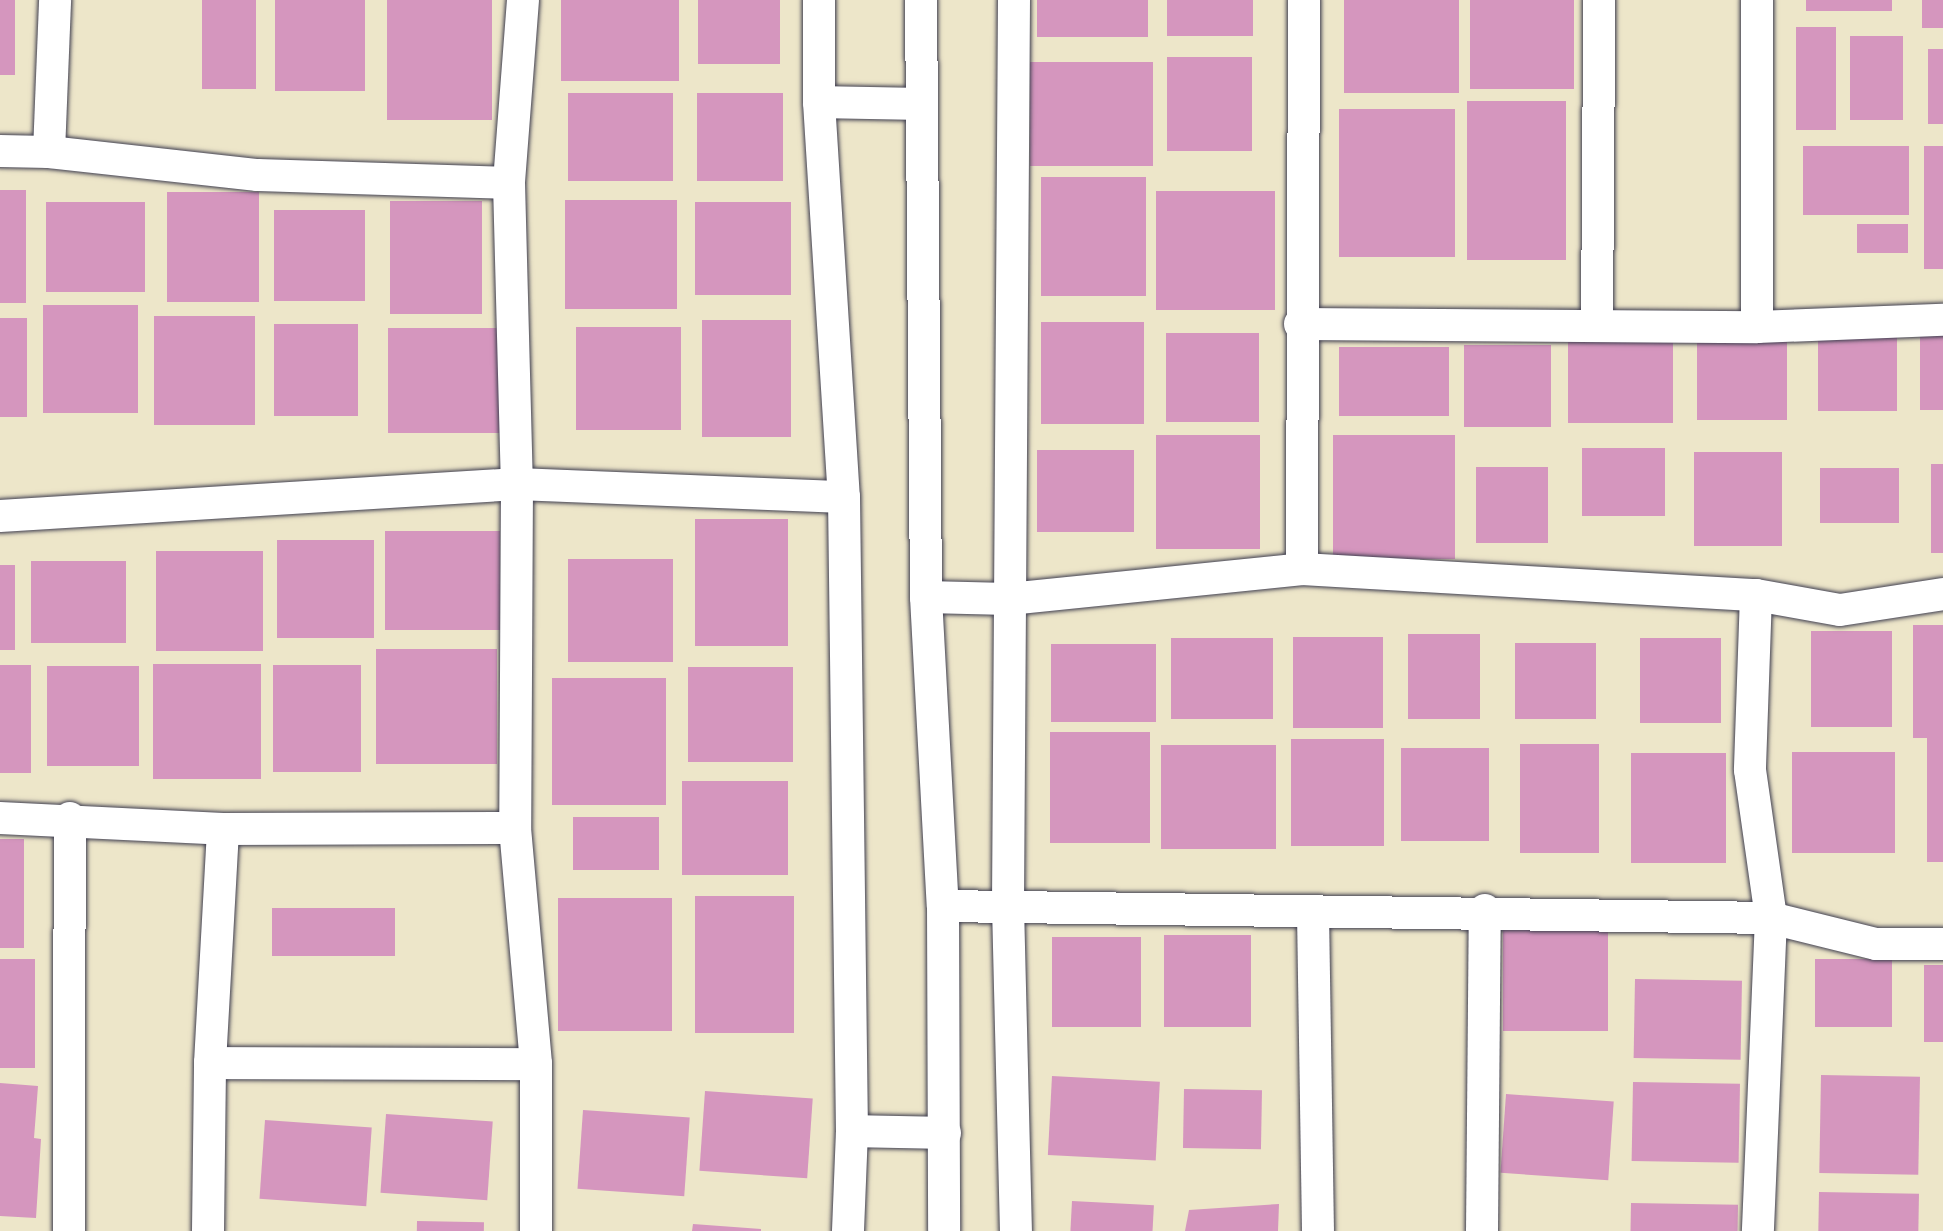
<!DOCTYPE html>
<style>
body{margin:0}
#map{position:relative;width:1943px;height:1231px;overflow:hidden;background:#ede6c9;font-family:"Libre Bodoni",serif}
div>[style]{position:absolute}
.building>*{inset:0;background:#d596be;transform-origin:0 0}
.roads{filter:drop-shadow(0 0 2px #403f50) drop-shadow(0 0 2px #403f50)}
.minor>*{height:32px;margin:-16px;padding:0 16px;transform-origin:16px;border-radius:16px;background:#fff}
span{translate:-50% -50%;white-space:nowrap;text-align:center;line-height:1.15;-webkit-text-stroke:7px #fdfcf7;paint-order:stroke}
</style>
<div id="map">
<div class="building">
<i style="left:0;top:0;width:15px;height:75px"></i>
<i style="left:202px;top:0;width:54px;height:89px"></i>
<i style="left:275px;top:0;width:90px;height:91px"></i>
<i style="left:387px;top:0;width:105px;height:120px"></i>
<i style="left:561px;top:0;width:118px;height:81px"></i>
<i style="left:698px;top:0;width:82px;height:64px"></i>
<i style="left:1037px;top:0;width:111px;height:37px"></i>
<i style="left:1167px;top:0;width:86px;height:36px"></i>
<i style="left:1344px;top:0;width:115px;height:93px"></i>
<i style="left:1470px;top:0;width:104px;height:89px"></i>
<i style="left:1806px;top:0;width:86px;height:11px"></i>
<i style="left:1922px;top:0;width:21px;height:28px"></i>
<i style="left:1796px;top:27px;width:40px;height:103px"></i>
<i style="left:1850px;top:36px;width:53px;height:84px"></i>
<i style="left:1928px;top:49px;width:15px;height:75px"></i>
<i style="left:1167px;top:57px;width:85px;height:94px"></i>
<i style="left:1030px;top:62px;width:123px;height:104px"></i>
<i style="left:568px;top:93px;width:105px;height:88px"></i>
<i style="left:697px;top:93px;width:86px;height:88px"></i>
<i style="left:1467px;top:101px;width:99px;height:159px"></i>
<i style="left:1339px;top:109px;width:116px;height:148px"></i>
<i style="left:1803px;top:146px;width:106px;height:69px"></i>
<i style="left:1924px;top:146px;width:19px;height:123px"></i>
<i style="left:1041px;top:177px;width:105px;height:119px"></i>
<i style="left:0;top:190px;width:26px;height:113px"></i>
<i style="left:1156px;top:191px;width:119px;height:119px"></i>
<i style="left:167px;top:192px;width:92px;height:110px"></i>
<i style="left:565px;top:200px;width:112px;height:109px"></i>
<i style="left:390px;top:201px;width:92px;height:113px"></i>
<i style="left:46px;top:202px;width:99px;height:90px"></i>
<i style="left:695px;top:202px;width:96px;height:93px"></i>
<i style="left:274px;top:210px;width:91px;height:91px"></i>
<i style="left:1857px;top:224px;width:51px;height:29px"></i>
<i style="left:43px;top:305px;width:95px;height:108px"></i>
<i style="left:154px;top:316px;width:101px;height:109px"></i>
<i style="left:0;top:318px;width:27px;height:99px"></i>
<i style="left:702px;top:320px;width:89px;height:117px"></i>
<i style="left:1041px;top:322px;width:103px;height:102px"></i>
<i style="left:274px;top:324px;width:84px;height:92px"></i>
<i style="left:576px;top:327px;width:105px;height:103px"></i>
<i style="left:388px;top:328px;width:115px;height:105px"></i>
<i style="left:1166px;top:333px;width:93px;height:89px"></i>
<i style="left:1818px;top:334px;width:79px;height:77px"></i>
<i style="left:1920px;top:335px;width:23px;height:75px"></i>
<i style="left:1568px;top:341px;width:105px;height:82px"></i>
<i style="left:1697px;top:342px;width:90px;height:78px"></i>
<i style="left:1464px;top:345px;width:87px;height:82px"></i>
<i style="left:1339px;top:347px;width:110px;height:69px"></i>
<i style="left:1156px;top:435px;width:104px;height:114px"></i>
<i style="left:1333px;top:435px;width:122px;height:124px"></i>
<i style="left:1582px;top:448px;width:83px;height:68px"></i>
<i style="left:1037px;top:450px;width:97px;height:82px"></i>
<i style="left:1694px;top:452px;width:88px;height:94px"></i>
<i style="left:1931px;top:464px;width:12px;height:89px"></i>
<i style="left:1476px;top:467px;width:72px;height:76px"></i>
<i style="left:1820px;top:468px;width:79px;height:55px"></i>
<i style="left:695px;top:519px;width:93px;height:127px"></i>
<i style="left:385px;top:531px;width:115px;height:99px"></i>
<i style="left:277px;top:540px;width:97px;height:98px"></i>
<i style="left:156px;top:551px;width:107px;height:100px"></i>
<i style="left:568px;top:559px;width:105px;height:103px"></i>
<i style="left:31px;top:561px;width:95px;height:82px"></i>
<i style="left:0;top:565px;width:15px;height:85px"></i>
<i style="clip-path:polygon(1913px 625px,1943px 625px,1943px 862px,1927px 862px,1927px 738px,1913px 738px)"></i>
<i style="left:1811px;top:631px;width:81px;height:96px"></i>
<i style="left:1408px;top:634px;width:72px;height:85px"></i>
<i style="left:1293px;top:637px;width:90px;height:91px"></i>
<i style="left:1171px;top:638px;width:102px;height:81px"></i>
<i style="left:1640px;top:638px;width:81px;height:85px"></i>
<i style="left:1515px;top:643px;width:81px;height:76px"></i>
<i style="left:1051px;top:644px;width:105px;height:78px"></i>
<i style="left:376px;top:649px;width:121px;height:115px"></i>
<i style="left:153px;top:664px;width:108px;height:115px"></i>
<i style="left:0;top:665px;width:31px;height:108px"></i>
<i style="left:273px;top:665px;width:88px;height:107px"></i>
<i style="left:47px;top:666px;width:92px;height:100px"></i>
<i style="left:688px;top:667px;width:105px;height:95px"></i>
<i style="left:552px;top:678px;width:114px;height:127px"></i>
<i style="left:1050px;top:732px;width:100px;height:111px"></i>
<i style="left:1291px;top:739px;width:93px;height:107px"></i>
<i style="left:1520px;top:744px;width:79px;height:109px"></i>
<i style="left:1161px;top:745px;width:115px;height:104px"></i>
<i style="left:1401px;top:748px;width:88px;height:93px"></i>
<i style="left:1792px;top:752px;width:103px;height:101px"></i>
<i style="left:1631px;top:753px;width:95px;height:110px"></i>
<i style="left:682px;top:781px;width:106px;height:94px"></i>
<i style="left:573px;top:817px;width:86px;height:53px"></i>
<i style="left:0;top:839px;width:24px;height:109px"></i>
<i style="left:695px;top:896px;width:99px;height:137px"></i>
<i style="left:558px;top:898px;width:114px;height:133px"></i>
<i style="left:272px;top:908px;width:123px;height:48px"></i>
<i style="left:1503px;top:922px;width:105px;height:109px"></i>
<i style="left:1164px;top:935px;width:87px;height:92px"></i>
<i style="left:1052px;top:937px;width:89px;height:90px"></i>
<i style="left:0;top:959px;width:35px;height:109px"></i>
<i style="left:1815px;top:959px;width:77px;height:68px"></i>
<i style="left:1924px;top:965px;width:19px;height:77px"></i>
<i style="left:1635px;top:979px;width:107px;height:79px;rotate:1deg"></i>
<i style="left:1821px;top:1075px;width:99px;height:98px;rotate:1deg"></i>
<i style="left:1052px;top:1076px;width:108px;height:79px;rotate:3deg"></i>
<i style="left:1633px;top:1082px;width:107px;height:79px;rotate:1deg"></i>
<i style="clip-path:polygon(0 1083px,38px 1086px,34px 1138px,41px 1139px,36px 1218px,0 1216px)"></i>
<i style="left:1184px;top:1089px;width:78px;height:59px;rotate:1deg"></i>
<i style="left:705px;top:1091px;width:108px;height:80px;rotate:4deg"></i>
<i style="left:1506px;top:1094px;width:108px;height:79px;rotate:4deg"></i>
<i style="left:583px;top:1110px;width:107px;height:79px;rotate:4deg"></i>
<i style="left:386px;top:1114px;width:107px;height:79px;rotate:4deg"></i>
<i style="left:265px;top:1120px;width:107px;height:79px;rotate:4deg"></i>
<i style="left:1819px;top:1192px;width:100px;height:39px;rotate:1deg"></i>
<i style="left:1072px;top:1201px;width:82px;height:30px;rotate:3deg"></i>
<i style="left:1631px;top:1203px;width:107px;height:28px;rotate:1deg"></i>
<i style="clip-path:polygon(1279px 1204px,1278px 1231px,1185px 1231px,1189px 1210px)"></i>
<i style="left:417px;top:1221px;width:67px;height:10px;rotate:1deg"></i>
<i style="clip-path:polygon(693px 1224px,761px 1229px,761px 1231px,692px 1231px)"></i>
</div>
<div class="roads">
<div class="minor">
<i style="left:523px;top:0;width:184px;rotate:94.4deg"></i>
<i style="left:509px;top:183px;width:301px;rotate:88.5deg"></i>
<i style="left:517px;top:484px;width:344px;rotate:90.3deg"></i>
<i style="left:515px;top:828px;width:237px;rotate:84.9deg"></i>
<i style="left:536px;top:1064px;width:167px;rotate:90deg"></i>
<i style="left:819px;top:0;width:102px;rotate:90deg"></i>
<i style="left:819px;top:102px;width:396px;rotate:86.4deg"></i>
<i style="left:844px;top:497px;width:634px;rotate:89.28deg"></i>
<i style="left:852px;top:1131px;width:100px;rotate:92.3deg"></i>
<i style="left:921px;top:0;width:597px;rotate:89.52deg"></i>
<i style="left:926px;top:597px;width:309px;rotate:86.9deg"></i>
<i style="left:943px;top:906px;width:325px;rotate:89.8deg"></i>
<i style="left:1014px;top:0;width:906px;rotate:90.38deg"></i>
<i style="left:1008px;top:906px;width:325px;rotate:88.6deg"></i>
<i style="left:1757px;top:0;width:327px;rotate:90deg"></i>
<i style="left:819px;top:102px;width:101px;rotate:1.1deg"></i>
<i style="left:0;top:151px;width:49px;rotate:1.2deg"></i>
<i style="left:49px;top:152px;width:210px;rotate:6.3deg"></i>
<i style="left:258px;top:175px;width:251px;rotate:1.8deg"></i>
<i style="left:49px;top:152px;width:152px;rotate:-87.7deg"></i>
<i style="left:1300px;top:324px;width:457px;rotate:0.4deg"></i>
<i style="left:1757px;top:327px;width:186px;rotate:-2.2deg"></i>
<i style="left:1597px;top:324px;width:324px;rotate:-89.6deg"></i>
<i style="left:0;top:516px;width:518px;rotate:-3.54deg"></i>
<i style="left:517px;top:484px;width:327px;rotate:2.3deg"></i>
<i style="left:1302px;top:569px;width:569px;rotate:-89.8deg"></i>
<i style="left:1756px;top:595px;width:175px;rotate:92deg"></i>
<i style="left:1750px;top:770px;width:149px;rotate:81.9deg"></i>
<i style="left:1771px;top:918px;width:313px;rotate:92.4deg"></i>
<i style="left:926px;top:597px;width:83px;rotate:1.4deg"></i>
<i style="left:1009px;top:599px;width:295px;rotate:-5.8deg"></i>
<i style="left:1302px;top:569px;width:455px;rotate:3.3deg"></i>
<i style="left:1756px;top:595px;width:85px;rotate:10.1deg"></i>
<i style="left:1840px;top:610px;width:104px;rotate:-8.8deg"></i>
<i style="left:0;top:818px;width:223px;rotate:2.8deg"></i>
<i style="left:223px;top:829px;width:292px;rotate:-0.2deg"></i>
<i style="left:943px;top:906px;width:828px;rotate:0.83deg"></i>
<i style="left:1771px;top:918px;width:108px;rotate:13.9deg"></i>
<i style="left:1876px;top:944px;width:67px"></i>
<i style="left:1313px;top:913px;width:318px;rotate:89.1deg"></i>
<i style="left:210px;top:1063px;width:326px;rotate:0.2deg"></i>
<i style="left:852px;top:1131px;width:93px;rotate:1.2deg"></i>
<i style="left:69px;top:1231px;width:413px;rotate:-89.9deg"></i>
<i style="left:208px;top:1231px;width:168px;rotate:-89.3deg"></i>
<i style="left:210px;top:1063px;width:234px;rotate:-86.8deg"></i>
<i style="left:1482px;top:1231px;width:321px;rotate:-89.5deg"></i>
</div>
</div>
</div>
